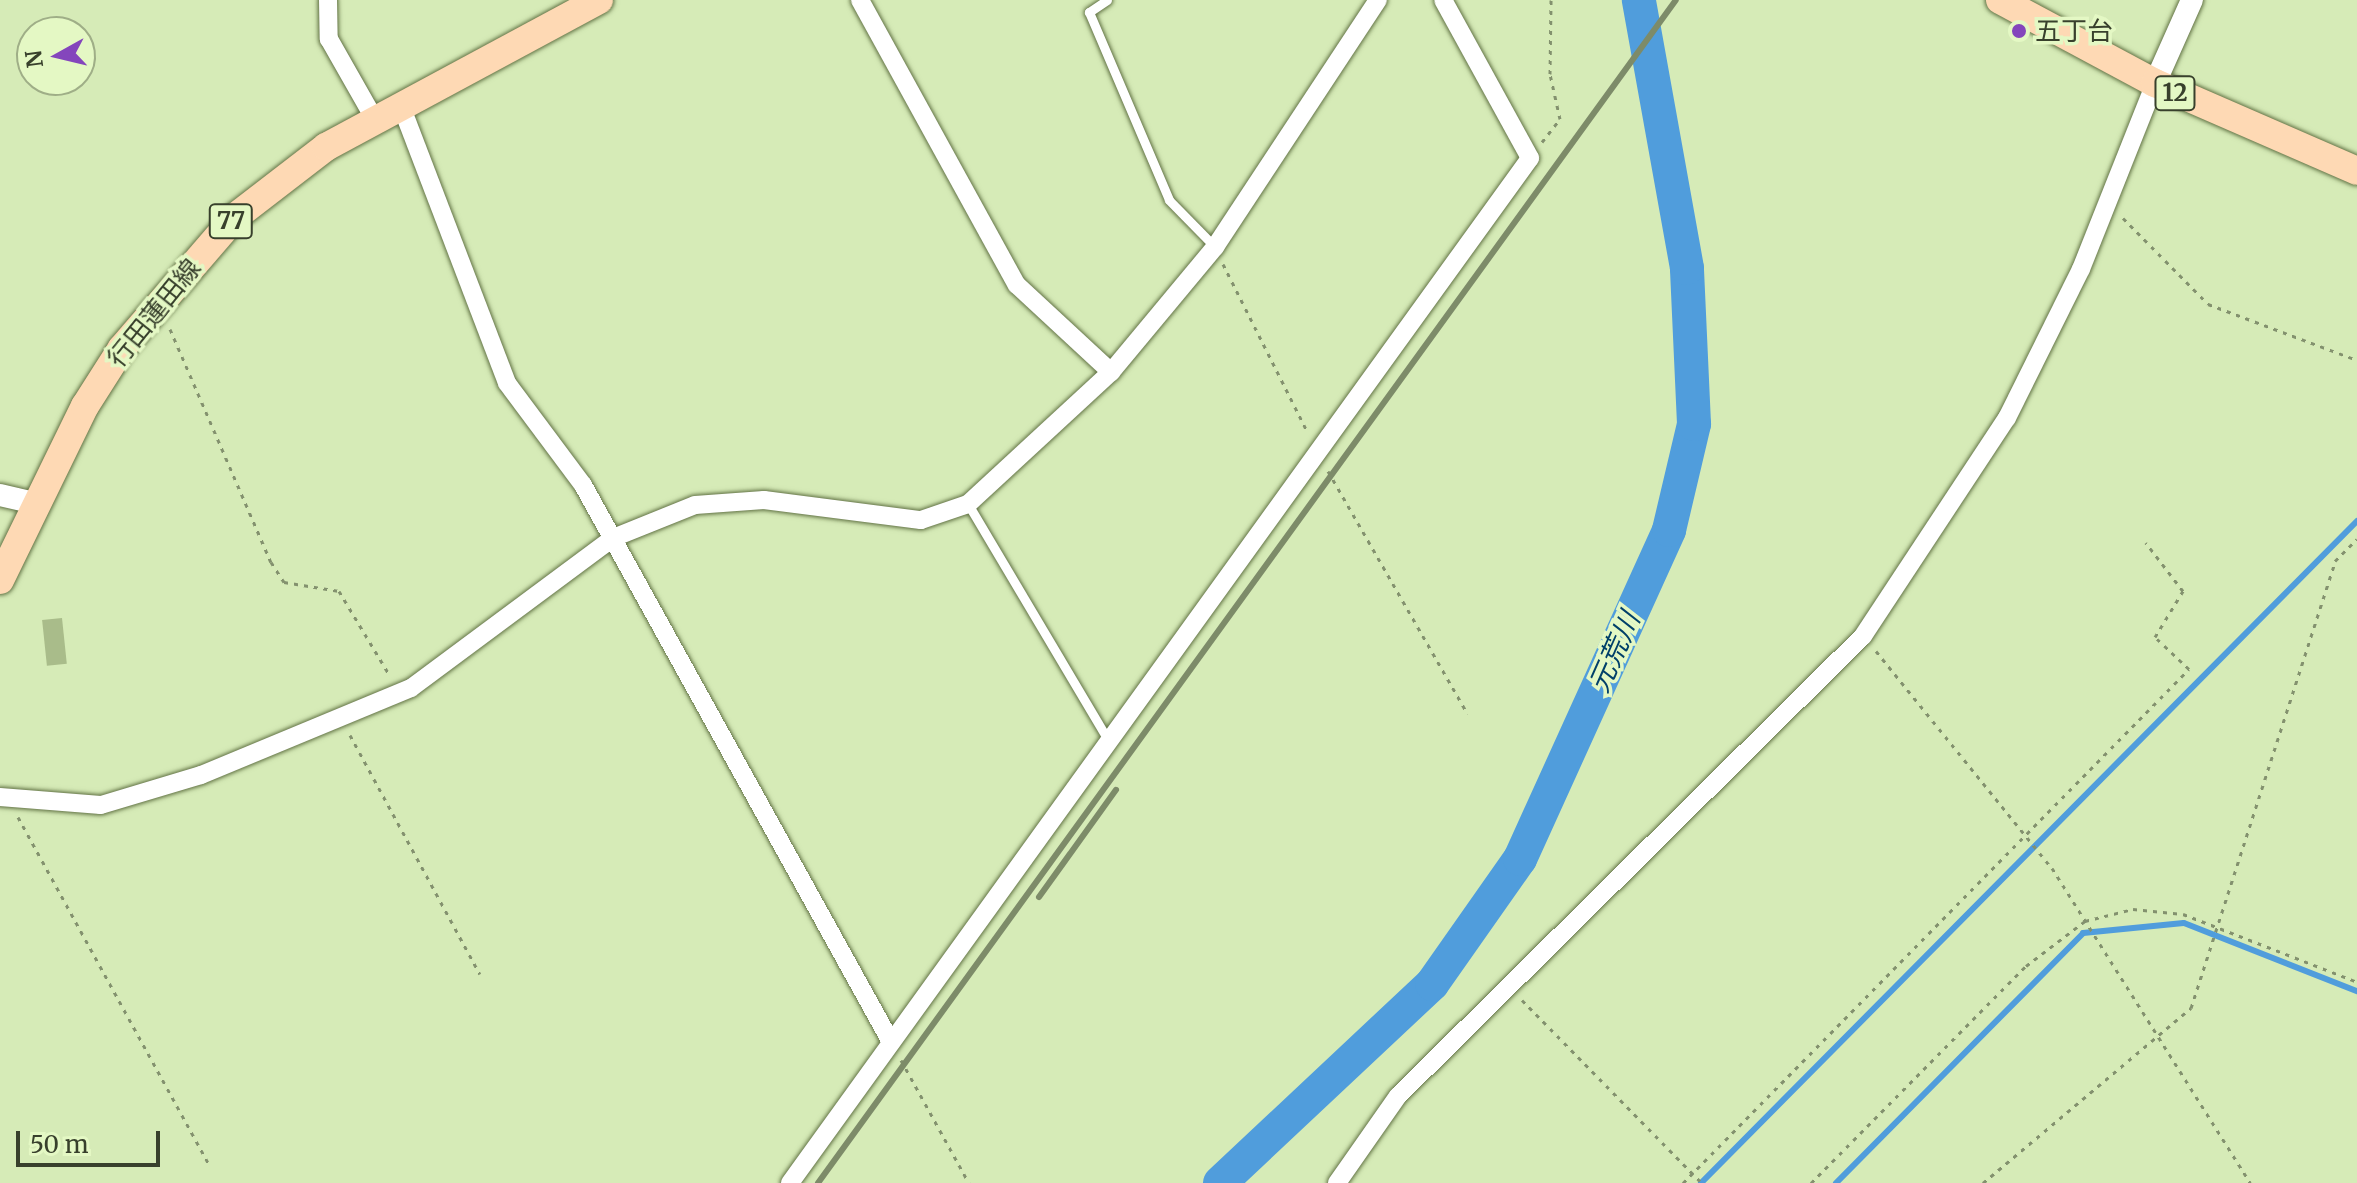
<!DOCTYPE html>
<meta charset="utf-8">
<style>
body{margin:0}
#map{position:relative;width:2357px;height:1183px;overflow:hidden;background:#d6ebb7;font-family:Merriweather,"Noto Sans JP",serif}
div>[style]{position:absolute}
.stream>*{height:6px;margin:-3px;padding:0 3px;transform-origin:3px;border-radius:3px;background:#509ddc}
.river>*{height:34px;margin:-17px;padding:0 17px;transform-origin:17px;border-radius:17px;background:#509ddc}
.building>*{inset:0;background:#a9bc8a;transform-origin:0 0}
.path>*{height:3px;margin-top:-1.5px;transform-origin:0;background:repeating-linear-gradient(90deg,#83916e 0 4px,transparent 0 10px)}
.roads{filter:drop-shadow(0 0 2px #627345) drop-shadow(0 0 2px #627345)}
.service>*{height:9px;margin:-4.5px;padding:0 4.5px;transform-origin:4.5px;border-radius:4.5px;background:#fff}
.minor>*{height:18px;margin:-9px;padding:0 9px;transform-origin:9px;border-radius:9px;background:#fff}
.tertiary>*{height:22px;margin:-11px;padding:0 11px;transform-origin:11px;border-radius:11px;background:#fff}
.primary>*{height:28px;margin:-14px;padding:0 14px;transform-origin:14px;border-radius:14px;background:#fed9b4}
.rail>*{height:6px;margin:-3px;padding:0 3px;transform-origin:3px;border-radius:3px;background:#7d8b69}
.dots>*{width:22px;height:22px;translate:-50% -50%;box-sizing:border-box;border:4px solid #e4f8c4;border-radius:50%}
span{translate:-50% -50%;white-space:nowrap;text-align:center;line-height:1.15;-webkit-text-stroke:7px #e4f8c4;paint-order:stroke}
.shield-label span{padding:2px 6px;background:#e4f8c4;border:2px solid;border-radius:6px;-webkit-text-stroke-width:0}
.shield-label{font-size:24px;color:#38402c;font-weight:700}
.poi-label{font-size:26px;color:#38402c}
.left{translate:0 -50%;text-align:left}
.street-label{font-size:26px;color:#38402c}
.water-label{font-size:28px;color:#014069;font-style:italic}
.north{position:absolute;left:16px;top:16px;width:80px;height:80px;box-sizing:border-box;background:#e4f8c4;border:2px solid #9fae87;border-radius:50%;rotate:262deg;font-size:22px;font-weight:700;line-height:32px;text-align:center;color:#38402c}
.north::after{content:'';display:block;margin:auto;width:28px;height:36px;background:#8446bc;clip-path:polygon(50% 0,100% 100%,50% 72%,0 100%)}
.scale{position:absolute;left:16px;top:1131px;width:144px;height:36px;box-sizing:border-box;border:4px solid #38402c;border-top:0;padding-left:10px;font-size:24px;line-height:28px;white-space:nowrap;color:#38402c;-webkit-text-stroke:6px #e4f8c4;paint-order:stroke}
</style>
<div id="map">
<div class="stream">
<i style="left:1701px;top:1183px;width:932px;rotate:-45.26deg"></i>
<i style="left:1836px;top:1183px;width:351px;rotate:-45.3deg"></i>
<i style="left:2083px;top:933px;width:101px;rotate:-5.7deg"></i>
<i style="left:2184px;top:923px;width:186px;rotate:21.5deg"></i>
</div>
<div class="river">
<i style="left:1220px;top:1183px;width:291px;rotate:-43.2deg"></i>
<i style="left:1432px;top:984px;width:153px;rotate:-54.9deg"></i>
<i style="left:1520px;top:859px;width:361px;rotate:-65.6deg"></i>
<i style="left:1669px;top:530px;width:109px;rotate:-76.7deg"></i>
<i style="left:1694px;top:424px;width:156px;rotate:-92.6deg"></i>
<i style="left:1687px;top:268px;width:272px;rotate:-100.2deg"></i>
</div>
<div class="building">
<i style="left:62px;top:618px;width:46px;height:20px;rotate:84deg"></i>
</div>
<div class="path">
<i style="left:1542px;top:142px;width:29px;rotate:-52deg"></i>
<i style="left:1560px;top:119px;width:46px;rotate:-102.5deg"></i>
<i style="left:1550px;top:74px;width:74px;rotate:-89.2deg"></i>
<i style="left:2123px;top:218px;width:121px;rotate:45.3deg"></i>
<i style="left:2208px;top:304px;width:159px;rotate:20.6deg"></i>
<i style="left:1223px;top:264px;width:189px;rotate:63.3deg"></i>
<i style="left:170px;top:329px;width:254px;rotate:66.6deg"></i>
<i style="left:271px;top:562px;width:24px;rotate:57deg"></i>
<i style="left:284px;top:582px;width:56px;rotate:9.3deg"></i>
<i style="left:339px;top:591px;width:99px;rotate:59deg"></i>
<i style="left:1328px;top:471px;width:280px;rotate:60.1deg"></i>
<i style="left:1876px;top:651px;width:279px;rotate:51deg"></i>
<i style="left:2052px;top:868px;width:372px;rotate:57.8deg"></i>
<i style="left:350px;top:735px;width:272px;rotate:61.5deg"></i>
<i style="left:18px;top:817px;width:397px;rotate:61.2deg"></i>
<i style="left:1522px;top:1000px;width:257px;rotate:45.5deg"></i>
<i style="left:901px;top:1060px;width:141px;rotate:61.1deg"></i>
<i style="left:1683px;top:1183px;width:721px;rotate:-45.45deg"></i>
<i style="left:2189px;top:669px;width:47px;rotate:-136.7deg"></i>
<i style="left:2155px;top:637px;width:54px;rotate:-58.7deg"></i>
<i style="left:2183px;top:591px;width:61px;rotate:-127.6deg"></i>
<i style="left:1811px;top:1183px;width:305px;rotate:-45.3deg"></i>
<i style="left:2026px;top:966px;width:74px;rotate:-37.3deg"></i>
<i style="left:2085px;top:921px;width:49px;rotate:-14deg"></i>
<i style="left:2133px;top:909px;width:50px;rotate:5.7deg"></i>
<i style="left:2183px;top:914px;width:187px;rotate:21.3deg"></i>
<i style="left:1983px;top:1183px;width:272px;rotate:-40.1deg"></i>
<i style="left:2191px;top:1008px;width:470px;rotate:-72.1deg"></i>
<i style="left:2335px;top:561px;width:31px;rotate:-45deg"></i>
</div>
<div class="roads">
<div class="service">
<i style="left:1107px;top:0;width:22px;rotate:146deg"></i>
<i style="left:1089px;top:12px;width:204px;rotate:66.9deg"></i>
<i style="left:1169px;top:200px;width:66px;rotate:45.6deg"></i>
<i style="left:968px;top:504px;width:276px;rotate:59.3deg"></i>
</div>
<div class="minor">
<i style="left:328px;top:0;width:39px;rotate:89deg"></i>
<i style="left:329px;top:39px;width:93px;rotate:60.4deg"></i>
<i style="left:860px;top:0;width:325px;rotate:61.2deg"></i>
<i style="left:1017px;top:285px;width:128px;rotate:42.8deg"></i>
<i style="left:402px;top:108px;width:294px;rotate:69.1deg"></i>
<i style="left:507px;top:383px;width:127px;rotate:53.3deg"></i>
<i style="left:583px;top:485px;width:636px;rotate:61.06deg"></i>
<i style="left:0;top:797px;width:101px;rotate:4.5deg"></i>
<i style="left:101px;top:805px;width:104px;rotate:-16.7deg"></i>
<i style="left:201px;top:775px;width:227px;rotate:-22.5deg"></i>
<i style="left:411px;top:688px;width:252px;rotate:-36.6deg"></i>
<i style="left:613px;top:538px;width:88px;rotate:-21.9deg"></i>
<i style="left:695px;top:505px;width:69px;rotate:-4.1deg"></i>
<i style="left:764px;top:500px;width:158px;rotate:7.3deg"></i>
<i style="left:921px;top:520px;width:50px;rotate:-18.8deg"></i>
<i style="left:968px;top:504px;width:195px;rotate:-42.7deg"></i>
<i style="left:1111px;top:372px;width:163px;rotate:-50.2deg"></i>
<i style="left:1215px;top:247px;width:296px;rotate:-56.6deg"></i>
<i style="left:790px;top:1183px;width:1264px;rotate:-54.17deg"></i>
<i style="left:1530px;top:158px;width:180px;rotate:-118.8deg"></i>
<i style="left:1337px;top:1183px;width:106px;rotate:-55deg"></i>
<i style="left:1398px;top:1096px;width:654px;rotate:-44.69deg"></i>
<i style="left:1863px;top:636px;width:261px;rotate:-56.6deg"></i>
<i style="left:2007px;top:418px;width:166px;rotate:-63.6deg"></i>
<i style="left:2081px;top:269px;width:200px;rotate:-68.3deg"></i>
</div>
<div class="tertiary">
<i style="left:2155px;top:83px;width:91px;rotate:-66deg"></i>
<i style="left:0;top:495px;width:35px;rotate:13deg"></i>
</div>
<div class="primary">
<i style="left:2000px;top:0;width:176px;rotate:28.2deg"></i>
<i style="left:2155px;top:83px;width:220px;rotate:23.5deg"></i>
<i style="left:0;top:580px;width:194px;rotate:-64deg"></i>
<i style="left:85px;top:406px;width:69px;rotate:-57.5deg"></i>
<i style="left:122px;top:348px;width:173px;rotate:-49.2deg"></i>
<i style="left:235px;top:217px;width:115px;rotate:-37.6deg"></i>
<i style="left:326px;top:147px;width:310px;rotate:-28.3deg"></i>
</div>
</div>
<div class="rail">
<i style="left:1039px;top:897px;width:132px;rotate:-54.3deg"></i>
<i style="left:818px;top:1183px;width:1461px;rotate:-54.05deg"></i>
</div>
<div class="dots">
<i style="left:2019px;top:31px;background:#8446bc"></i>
</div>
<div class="shield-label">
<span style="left:2175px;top:93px">12</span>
<span style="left:231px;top:221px">77</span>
</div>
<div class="poi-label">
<span class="left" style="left:2035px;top:31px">五丁台</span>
</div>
<div class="street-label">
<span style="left:154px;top:313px;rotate:-51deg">行田蓮田線</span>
</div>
<div class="water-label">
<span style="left:1614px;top:652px;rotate:-66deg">元荒川</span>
</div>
<div class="north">N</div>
<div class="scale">50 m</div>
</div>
